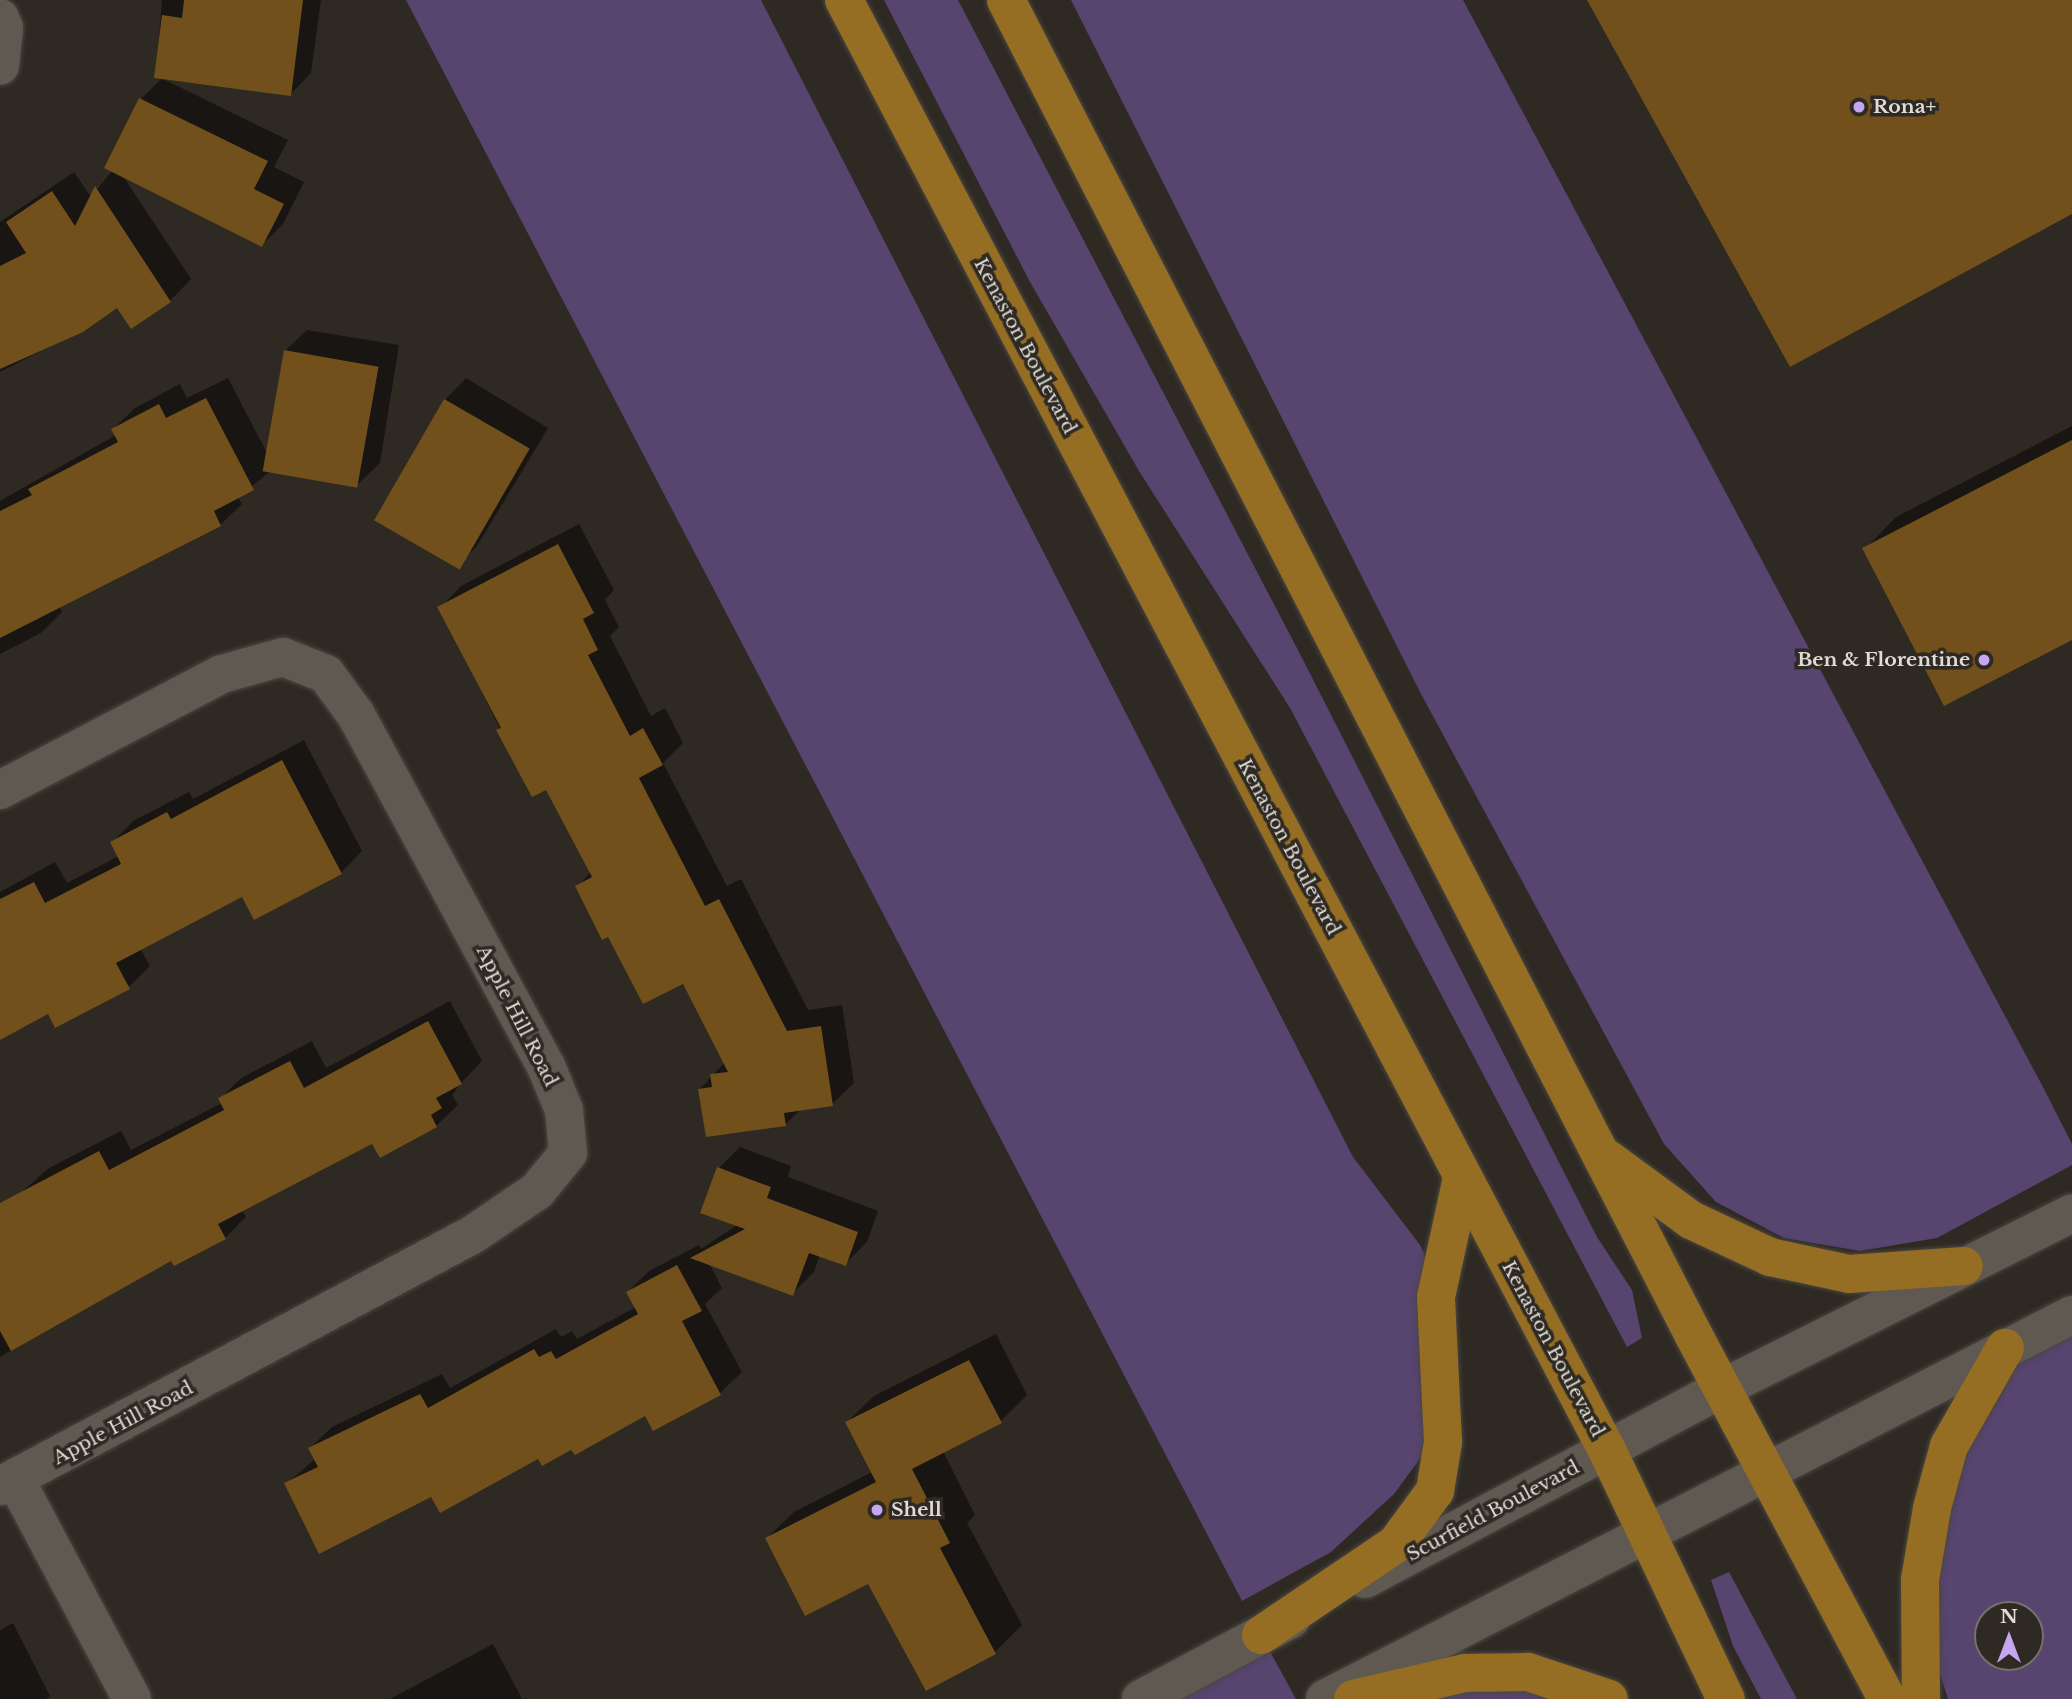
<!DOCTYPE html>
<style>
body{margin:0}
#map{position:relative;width:2072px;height:1699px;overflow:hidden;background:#2e2922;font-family:"Libre Baskerville",serif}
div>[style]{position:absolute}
.green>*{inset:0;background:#57446f}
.shadow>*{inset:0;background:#0007}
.building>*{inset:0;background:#72501b;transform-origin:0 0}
.roads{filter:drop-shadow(0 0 2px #4a4641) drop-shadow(0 0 2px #4a4641)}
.minor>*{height:38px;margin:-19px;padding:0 19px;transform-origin:19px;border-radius:19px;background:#5f5952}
.major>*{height:38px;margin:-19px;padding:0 19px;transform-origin:19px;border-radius:19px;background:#966e23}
.dots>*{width:19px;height:19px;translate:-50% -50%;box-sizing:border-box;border:4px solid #2e2922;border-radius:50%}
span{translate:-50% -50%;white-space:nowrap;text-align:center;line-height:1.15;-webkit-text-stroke:7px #2e2922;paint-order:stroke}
.poi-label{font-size:19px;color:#dfdcd8;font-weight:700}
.left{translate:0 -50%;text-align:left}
.right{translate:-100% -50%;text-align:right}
.street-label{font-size:19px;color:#dfdcd8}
.north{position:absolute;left:1974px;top:1601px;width:70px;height:70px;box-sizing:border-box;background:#2e2922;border:2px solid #75716b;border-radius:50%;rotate:0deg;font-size:19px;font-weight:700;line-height:28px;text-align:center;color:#dfdcd8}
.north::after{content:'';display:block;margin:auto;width:24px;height:32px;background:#c6a6f0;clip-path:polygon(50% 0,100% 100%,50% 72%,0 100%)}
</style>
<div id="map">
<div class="green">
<i style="clip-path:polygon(406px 0,761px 0,1353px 1157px,1420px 1245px,1437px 1282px,1430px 1445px,1394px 1494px,1331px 1552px,1242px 1601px)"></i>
<i style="clip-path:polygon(884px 0,958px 0,1299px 652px,1597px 1237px,1632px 1290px,1642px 1338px,1627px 1347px,1290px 708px,1139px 471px,1030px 282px)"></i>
<i style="clip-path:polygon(1071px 0,1463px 0,2044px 1089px,2072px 1144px,2072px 1165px,1937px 1238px,1860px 1251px,1784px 1238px,1716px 1202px,1664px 1144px,1420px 692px)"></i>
<i style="clip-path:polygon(evenodd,2072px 1320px,2072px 1699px,1948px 1699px,1930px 1642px,1921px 1566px,1991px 1371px,2072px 1320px,1988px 1615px,2030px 1615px,2030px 1657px,1988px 1657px,1988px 1615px)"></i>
<i style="clip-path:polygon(1729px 1572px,1797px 1699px,1761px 1699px,1733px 1646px,1711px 1580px)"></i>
<i style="clip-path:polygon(1261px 1635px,1296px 1699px,1141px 1699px)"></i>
<i style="clip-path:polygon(1515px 1690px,1576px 1699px,1412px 1699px,1450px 1692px)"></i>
</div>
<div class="shadow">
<i style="clip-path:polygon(162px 0,321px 0,311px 73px,290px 95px,163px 79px,288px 140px,274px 167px,304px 182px,283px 224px,262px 245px,123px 176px,191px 279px,170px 301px,117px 306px,82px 330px,0 372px,0 222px,74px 172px,91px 197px,112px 171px,141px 99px,162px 78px,156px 77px)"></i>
<i style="clip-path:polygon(307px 330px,399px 345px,380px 463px,358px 484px,272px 470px,238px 497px,242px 504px,220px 525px,59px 605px,62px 612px,41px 633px,0 654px,0 501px,116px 435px,113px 429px,135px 408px,180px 384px,187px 398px,228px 378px,268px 455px,285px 351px)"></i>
<i style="clip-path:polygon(466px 378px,548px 428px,477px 546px,456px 567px,375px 519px,445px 400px)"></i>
<i style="clip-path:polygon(2072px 426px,2072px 638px,1865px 549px,1896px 517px)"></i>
<i style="clip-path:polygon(579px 524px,614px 590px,605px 600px,619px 627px,610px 636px,651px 716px,665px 708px,683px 743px,663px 763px,727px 886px,741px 879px,808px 1010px,842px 1005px,854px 1083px,832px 1104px,801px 1109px,785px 1125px,700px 1089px,725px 1062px,683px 982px,609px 934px,577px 887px,591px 872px,547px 787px,533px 795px,440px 608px,461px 586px)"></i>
<i style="clip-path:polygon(304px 740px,362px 851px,341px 873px,243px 895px,140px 948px,150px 966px,129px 987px,48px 1012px,0 1037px,0 892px,55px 862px,67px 883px,119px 856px,112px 843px,133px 821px,189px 792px,193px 799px)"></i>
<i style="clip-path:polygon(450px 1001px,482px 1061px,461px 1083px,452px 1095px,458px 1105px,436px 1126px,381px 1156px,373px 1141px,242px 1210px,246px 1217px,225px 1238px,171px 1258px,0 1357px,0 1211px,49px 1168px,121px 1131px,131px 1150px,222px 1103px,220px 1099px,241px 1078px,312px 1041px,326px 1068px)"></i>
<i style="clip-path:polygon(740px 1147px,791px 1166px,788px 1177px,878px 1211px,867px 1242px,845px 1264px,820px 1255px,814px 1272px,792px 1294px,709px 1263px,722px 1288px,705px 1304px,742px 1372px,720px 1393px,654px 1429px,646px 1413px,572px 1447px,432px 1495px,286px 1484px,315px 1459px,310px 1448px,332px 1427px,442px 1374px,450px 1388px,556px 1329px,561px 1337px,572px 1331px,577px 1339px,636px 1307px,628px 1292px,649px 1271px,699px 1245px,701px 1249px,737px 1225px,719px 1168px)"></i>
<i style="clip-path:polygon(996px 1334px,1027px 1395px,1001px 1421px,943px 1451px,975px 1515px,967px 1523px,1022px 1625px,995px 1652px,927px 1689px,869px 1581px,767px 1538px,794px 1512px,872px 1472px,847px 1422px,874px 1396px)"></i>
<i style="clip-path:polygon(13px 1623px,50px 1696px,46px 1699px,0 1699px,0 1630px)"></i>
<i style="clip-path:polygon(493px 1644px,522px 1699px,390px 1699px)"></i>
</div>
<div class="building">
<i style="clip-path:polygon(184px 0,303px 0,291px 96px,154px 78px,162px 15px,182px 18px)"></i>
<i style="clip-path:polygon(1587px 0,2072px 0,2072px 214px,1790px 367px)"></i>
<i style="clip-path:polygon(139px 98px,268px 161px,254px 189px,284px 204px,262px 247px,104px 168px)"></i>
<i style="clip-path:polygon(95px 186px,171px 302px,131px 329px,117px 308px,83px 332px,0 369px,0 266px,26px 253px,6px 222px,52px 191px,75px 226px)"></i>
<i style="left:284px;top:350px;width:96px;height:123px;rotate:10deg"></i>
<i style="clip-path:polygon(206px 398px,254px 490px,214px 511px,221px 526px,0 638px,0 511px,32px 495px,28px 489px,118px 442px,111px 429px,159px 404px,166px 418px)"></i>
<i style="left:444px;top:399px;width:99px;height:140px;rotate:30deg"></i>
<i style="clip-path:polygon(2072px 440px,2072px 640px,1944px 706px,1862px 548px)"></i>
<i style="clip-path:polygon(558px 544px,594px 613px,583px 619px,598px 650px,588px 655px,630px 736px,643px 728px,663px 765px,639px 778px,705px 906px,719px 899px,787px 1031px,821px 1026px,833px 1106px,784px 1113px,786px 1126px,706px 1137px,698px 1089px,712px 1087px,710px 1074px,728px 1072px,683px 984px,643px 1004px,608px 937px,602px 940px,575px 886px,592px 877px,546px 790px,532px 797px,496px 730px,501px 728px,437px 607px)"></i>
<i style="clip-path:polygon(282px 760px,342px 874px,254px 920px,242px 897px,116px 963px,130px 989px,55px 1028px,48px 1014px,0 1040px,0 899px,34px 882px,45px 903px,121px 864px,110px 842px,167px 812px,171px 819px)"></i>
<i style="clip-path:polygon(428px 1021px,462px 1084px,436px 1098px,442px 1108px,431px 1115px,437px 1127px,380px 1158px,372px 1144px,218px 1224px,226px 1239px,174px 1266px,171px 1261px,11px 1351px,0 1331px,0 1203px,99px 1151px,109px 1170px,224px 1110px,218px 1098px,290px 1061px,304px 1088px)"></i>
<i style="clip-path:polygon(717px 1167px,771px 1187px,767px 1198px,858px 1232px,846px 1266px,809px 1253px,793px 1296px,690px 1258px,745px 1229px,700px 1213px)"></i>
<i style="clip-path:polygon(677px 1265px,702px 1311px,682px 1321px,721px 1395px,653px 1431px,645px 1416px,575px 1455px,571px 1450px,542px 1466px,538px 1459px,440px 1513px,431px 1497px,319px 1554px,284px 1483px,318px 1467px,308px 1448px,420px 1394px,428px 1408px,534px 1349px,539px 1357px,551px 1351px,556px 1359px,638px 1314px,626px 1292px)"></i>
<i style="clip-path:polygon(969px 1360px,1002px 1423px,912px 1469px,950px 1543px,940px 1548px,996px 1654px,926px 1691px,868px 1584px,805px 1616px,765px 1538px,876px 1482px,845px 1422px)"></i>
</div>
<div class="roads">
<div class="minor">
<i style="left:0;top:18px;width:11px;rotate:68deg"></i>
<i style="left:4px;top:28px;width:38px;rotate:96deg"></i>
<i style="left:0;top:790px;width:250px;rotate:-27.6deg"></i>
<i style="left:222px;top:674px;width:63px;rotate:-15.6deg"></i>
<i style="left:283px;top:657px;width:46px;rotate:21.6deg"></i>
<i style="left:326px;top:674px;width:51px;rotate:53.8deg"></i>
<i style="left:356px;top:715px;width:399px;rotate:61.6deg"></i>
<i style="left:546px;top:1066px;width:48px;rotate:67.8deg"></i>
<i style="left:564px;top:1110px;width:43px;rotate:84.7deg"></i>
<i style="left:568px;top:1153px;width:49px;rotate:129.2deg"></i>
<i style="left:537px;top:1191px;width:78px;rotate:145.9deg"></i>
<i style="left:472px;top:1235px;width:535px;rotate:152deg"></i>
<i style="left:15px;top:1479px;width:249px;rotate:62deg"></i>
<i style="left:1365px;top:1579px;width:406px;rotate:-28.1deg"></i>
<i style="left:1723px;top:1388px;width:390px;rotate:-26.6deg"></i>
<i style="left:1141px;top:1699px;width:170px;rotate:-28.1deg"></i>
<i style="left:1325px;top:1699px;width:840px;rotate:-27.21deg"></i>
</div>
<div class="major">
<i style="left:844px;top:0;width:1638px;rotate:62.25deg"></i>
<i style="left:1607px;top:1450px;width:276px;rotate:64.5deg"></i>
<i style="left:1006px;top:0;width:1501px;rotate:62.75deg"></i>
<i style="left:1693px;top:1334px;width:413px;rotate:62deg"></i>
<i style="left:1608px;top:1159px;width:103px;rotate:36.3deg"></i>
<i style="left:1691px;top:1220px;width:87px;rotate:25.1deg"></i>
<i style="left:1770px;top:1257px;width:81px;rotate:12.1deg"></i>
<i style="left:1849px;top:1274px;width:115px;rotate:-4deg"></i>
<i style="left:1261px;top:1635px;width:163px;rotate:-34deg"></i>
<i style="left:1396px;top:1544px;width:66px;rotate:-53.7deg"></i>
<i style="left:1435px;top:1491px;width:50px;rotate:-80.7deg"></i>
<i style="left:1443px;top:1442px;width:145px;rotate:-92.8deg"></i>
<i style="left:1436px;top:1297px;width:122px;rotate:-77.7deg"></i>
<i style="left:1353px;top:1699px;width:115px;rotate:-13.1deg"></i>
<i style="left:1465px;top:1673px;width:63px;rotate:-0.9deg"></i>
<i style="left:1528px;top:1672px;width:85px;rotate:18.4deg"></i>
<i style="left:1921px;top:1699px;width:119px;rotate:-90.5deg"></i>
<i style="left:1920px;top:1580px;width:73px;rotate:-80.5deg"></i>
<i style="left:1932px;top:1508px;width:64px;rotate:-74.7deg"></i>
<i style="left:1949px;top:1446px;width:113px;rotate:-60.3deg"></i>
</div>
</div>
<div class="dots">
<i style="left:1859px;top:107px;background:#c6a6f0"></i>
<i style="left:1984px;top:660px;background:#c6a6f0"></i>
<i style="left:877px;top:1510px;background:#c6a6f0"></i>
</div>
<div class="poi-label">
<span class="left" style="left:1873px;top:107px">Rona+</span>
<span class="right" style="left:1970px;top:660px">Ben &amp; Florentine</span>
<span class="left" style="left:891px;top:1510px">Shell</span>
</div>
<div class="street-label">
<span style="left:1025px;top:346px;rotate:62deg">Kenaston Boulevard</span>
<span style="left:1289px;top:847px;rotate:62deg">Kenaston Boulevard</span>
<span style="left:517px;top:1016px;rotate:63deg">Apple Hill Road</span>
<span style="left:1553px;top:1349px;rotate:62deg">Kenaston Boulevard</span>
<span style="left:123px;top:1423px;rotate:-28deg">Apple Hill Road</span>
<span style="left:1493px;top:1511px;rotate:-28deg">Scurfield Boulevard</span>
</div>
<div class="north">N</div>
</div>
